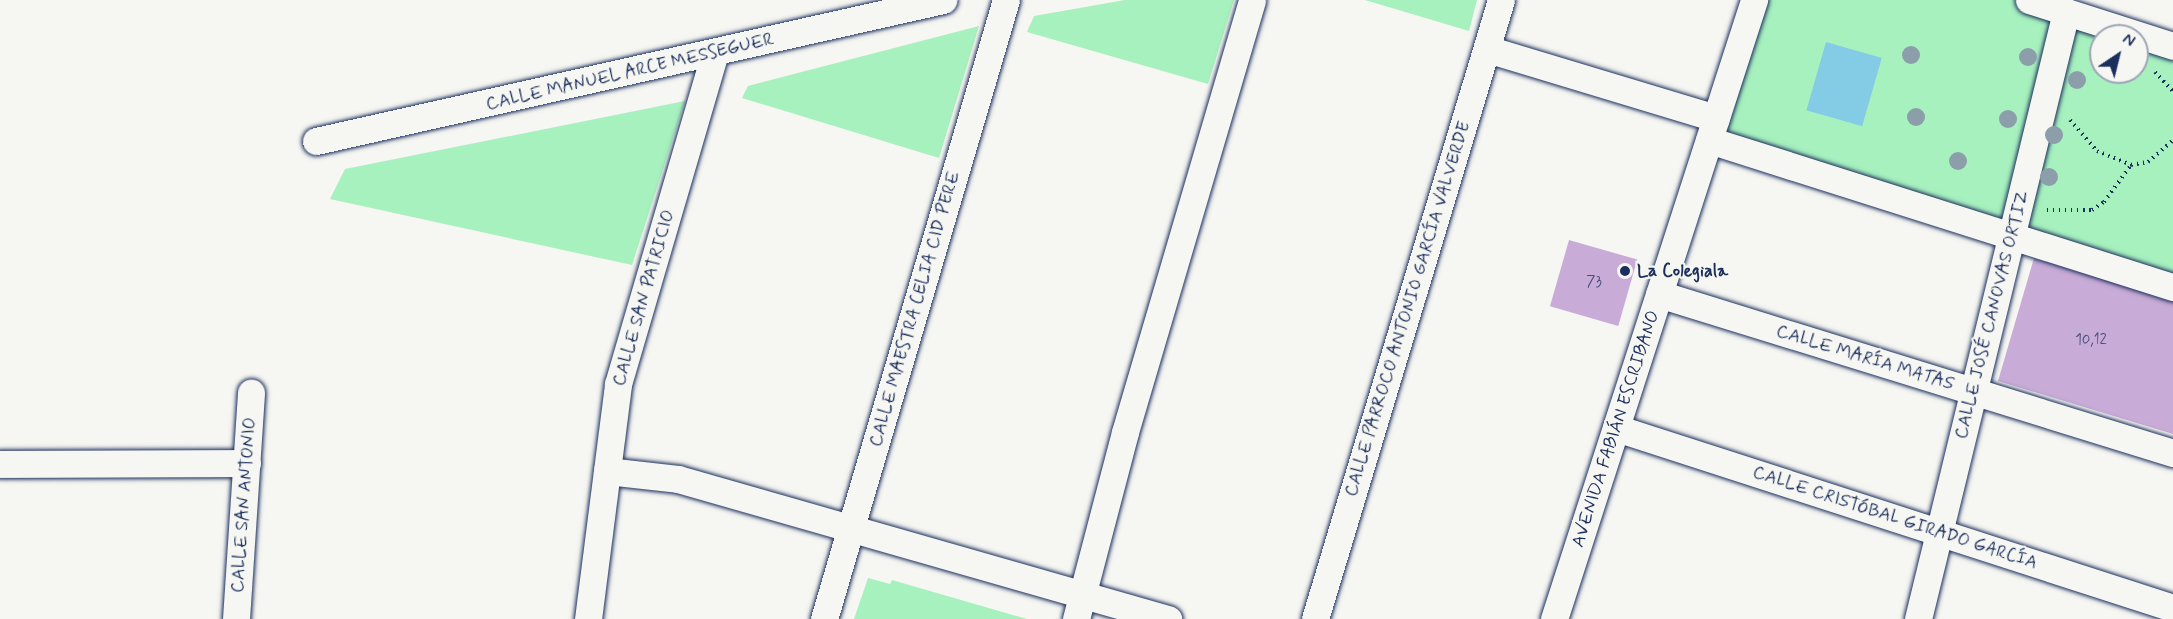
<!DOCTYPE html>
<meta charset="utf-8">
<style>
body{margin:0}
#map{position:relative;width:2173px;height:619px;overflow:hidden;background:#f6f6f2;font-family:Mynerve,sans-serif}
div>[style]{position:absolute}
.green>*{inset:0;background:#a7f1bf}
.water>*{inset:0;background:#84cbe5;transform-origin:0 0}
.building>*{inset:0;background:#c9abd7;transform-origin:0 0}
.path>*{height:4px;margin-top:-2px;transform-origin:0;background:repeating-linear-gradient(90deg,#1b2f5e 0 1.5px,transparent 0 6px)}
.roads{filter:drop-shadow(0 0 2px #1b2f5e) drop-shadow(0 0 2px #1b2f5e)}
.minor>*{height:27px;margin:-13.5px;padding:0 13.5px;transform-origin:13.5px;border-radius:13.5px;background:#f6f6f2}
.trees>*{width:18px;height:18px;margin:-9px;border-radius:50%;background:#8d9eab}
.dots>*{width:16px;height:16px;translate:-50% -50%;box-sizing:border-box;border:3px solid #f6f6f2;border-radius:50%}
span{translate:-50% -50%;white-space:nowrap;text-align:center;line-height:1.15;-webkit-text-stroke:4.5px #f6f6f2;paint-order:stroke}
.number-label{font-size:15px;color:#464e7c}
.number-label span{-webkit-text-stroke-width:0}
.street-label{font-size:18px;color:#1b2f5e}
.poi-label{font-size:18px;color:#1b2f5e;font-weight:700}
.left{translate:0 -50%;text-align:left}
.north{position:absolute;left:2089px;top:24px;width:60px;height:60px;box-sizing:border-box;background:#f6f6f2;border:2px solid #9ea6b7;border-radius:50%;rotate:35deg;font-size:16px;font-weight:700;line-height:24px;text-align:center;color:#1b2f5e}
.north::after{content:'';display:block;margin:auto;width:21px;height:27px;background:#1b2f5e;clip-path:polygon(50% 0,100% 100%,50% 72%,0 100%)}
</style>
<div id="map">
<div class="green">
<i style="clip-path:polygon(1125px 0,1234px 0,1208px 84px,1027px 32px,1034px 16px)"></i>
<i style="clip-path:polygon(1365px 0,1477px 0,1469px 31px)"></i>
<i style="clip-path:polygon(evenodd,1754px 0,2029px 0,2173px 46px,2173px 287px,1709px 140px,1754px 0,2101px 36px,2137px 36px,2137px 72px,2101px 72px,2101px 36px)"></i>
<i style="clip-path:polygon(979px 26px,939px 158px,742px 98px,748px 86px)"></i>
<i style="clip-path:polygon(685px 101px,632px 265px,330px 199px,345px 169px)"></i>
<i style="clip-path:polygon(868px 578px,890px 584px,892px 580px,1027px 619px,854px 619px)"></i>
</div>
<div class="water">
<i style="left:1826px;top:42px;width:58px;height:71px;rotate:16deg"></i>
</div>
<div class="building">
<i style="left:1569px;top:240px;width:71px;height:69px;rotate:16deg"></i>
<i style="clip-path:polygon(2034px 258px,2173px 300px,2173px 434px,1998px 381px)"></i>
</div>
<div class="path">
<i style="left:2155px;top:72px;width:26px;rotate:47deg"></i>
<i style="left:2070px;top:120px;width:41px;rotate:48.9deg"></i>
<i style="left:2097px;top:151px;width:37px;rotate:22deg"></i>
<i style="left:2131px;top:165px;width:17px;rotate:-10deg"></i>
<i style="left:2148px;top:162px;width:33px;rotate:-41deg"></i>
<i style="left:2047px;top:210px;width:45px"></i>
<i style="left:2092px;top:210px;width:14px;rotate:-34deg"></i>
<i style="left:2104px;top:202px;width:46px;rotate:-53.9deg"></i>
</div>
<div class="roads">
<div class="minor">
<i style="left:2029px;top:0;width:151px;rotate:17.7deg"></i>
<i style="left:1487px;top:49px;width:239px;rotate:16.8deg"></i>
<i style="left:1709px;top:140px;width:487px;rotate:17.6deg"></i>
<i style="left:316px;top:141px;width:643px;rotate:-12.67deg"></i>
<i style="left:1659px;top:294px;width:538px;rotate:17.19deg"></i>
<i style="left:1616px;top:428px;width:585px;rotate:17.91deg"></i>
<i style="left:0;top:464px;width:247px;rotate:-0.2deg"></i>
<i style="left:607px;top:471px;width:71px;rotate:6.4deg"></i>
<i style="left:678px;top:479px;width:510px;rotate:15.95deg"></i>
<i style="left:236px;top:619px;width:227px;rotate:-86.2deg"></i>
<i style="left:588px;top:619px;width:237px;rotate:-82.7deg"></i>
<i style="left:618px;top:384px;width:345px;rotate:-73.7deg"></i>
<i style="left:824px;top:619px;width:645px;rotate:-73.62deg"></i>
<i style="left:1076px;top:619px;width:193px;rotate:-75.3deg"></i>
<i style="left:1125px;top:432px;width:450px;rotate:-73.6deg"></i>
<i style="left:1315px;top:619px;width:646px;rotate:-73.28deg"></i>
<i style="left:1554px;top:619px;width:651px;rotate:-72.09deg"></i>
<i style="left:1918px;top:619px;width:625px;rotate:-76.3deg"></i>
</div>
</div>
<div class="trees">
<i style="left:1911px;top:55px"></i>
<i style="left:2028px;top:57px"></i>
<i style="left:2077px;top:80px"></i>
<i style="left:1916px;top:117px"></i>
<i style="left:2008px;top:119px"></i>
<i style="left:2054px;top:135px"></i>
<i style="left:1958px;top:161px"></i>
<i style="left:2049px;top:177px"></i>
</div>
<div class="dots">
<i style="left:1625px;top:271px;background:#1b2f5e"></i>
</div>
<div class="number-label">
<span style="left:1594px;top:283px">73</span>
<span style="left:2091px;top:341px">10,12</span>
</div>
<div class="street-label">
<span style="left:630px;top:72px;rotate:-13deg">CALLE MANUEL ARCE MESSEGUER</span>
<span style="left:644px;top:298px;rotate:-74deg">CALLE SAN PATRICIO</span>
<span style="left:915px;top:309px;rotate:-74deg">CALLE MAESTRA CELIA CID PERE</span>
<span style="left:1408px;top:309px;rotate:-73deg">CALLE PARROCO ANTONIO GARCÍA VALVERDE</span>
<span style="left:1992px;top:315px;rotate:-76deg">CALLE JOSÉ CANOVAS ORTIZ</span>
<span style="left:1865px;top:358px;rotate:17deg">CALLE MARÍA MATAS</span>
<span style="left:1616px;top:429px;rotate:-72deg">AVENIDA FABIÁN ESCRIBANO</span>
<span style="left:244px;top:505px;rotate:-86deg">CALLE SAN ANTONIO</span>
<span style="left:1895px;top:518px;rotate:18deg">CALLE CRISTÓBAL GIRADO GARCÍA</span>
</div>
<div class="poi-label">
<span class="left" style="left:1637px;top:271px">La Colegiala</span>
</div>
<div class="north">N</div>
</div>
